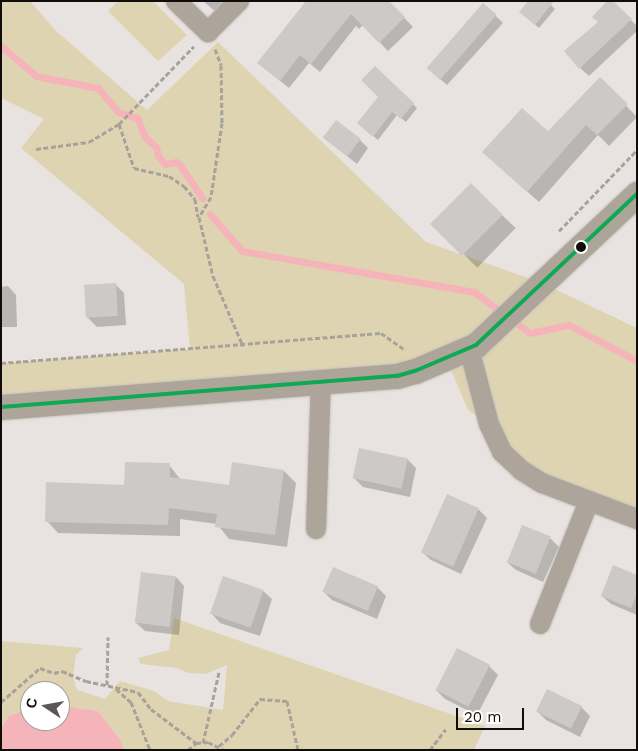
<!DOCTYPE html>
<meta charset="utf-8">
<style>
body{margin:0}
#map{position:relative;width:638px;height:751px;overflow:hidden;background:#e8e3e0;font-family:"Work Sans",sans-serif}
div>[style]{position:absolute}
.green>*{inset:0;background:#dfd4b2}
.water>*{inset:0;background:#f5b4b9}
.shadow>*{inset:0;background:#0003;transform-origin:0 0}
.stream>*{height:7px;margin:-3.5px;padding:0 3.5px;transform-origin:3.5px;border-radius:3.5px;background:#f5b4b9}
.building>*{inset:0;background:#cdc9c7;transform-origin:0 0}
.path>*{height:3px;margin-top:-1.5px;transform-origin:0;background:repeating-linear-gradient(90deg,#a7a29a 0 5px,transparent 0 7.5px)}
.roads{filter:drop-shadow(0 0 1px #c4c1bf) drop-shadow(0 0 1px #c4c1bf)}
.minor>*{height:20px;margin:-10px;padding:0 10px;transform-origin:10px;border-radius:10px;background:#aea59a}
.tertiary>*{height:25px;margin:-12.5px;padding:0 12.5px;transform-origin:12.5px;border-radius:12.5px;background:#aea59a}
.bus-1>*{height:4px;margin:-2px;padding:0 2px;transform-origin:2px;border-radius:2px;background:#10a855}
.dots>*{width:14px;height:14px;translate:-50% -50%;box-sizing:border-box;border:2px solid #fff;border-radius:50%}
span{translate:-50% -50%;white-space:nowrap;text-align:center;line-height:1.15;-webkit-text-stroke:4.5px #fff;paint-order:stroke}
.frame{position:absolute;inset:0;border:2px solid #0f0c0a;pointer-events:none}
.north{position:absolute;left:20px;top:681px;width:50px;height:50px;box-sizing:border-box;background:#fff;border:1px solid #9f9e9d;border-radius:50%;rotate:282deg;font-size:14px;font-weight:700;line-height:20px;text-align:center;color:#0f0c0a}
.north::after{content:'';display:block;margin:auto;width:18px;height:22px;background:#5b5755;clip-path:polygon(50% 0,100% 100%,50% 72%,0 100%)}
.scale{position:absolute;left:456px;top:708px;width:68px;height:22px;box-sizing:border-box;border:2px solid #0f0c0a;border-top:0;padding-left:6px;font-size:15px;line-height:18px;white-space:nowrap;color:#0f0c0a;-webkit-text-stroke:4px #fff;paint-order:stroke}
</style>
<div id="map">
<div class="green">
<i style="clip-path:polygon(1px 1px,30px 1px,55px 30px,147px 110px,218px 42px,426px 242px,542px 283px,637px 328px,637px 510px,542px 483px,489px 424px,468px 410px,446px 358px,1px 407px,1px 363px,190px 349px,184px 284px,21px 148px,44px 119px,1px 98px)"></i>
<i style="clip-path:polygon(118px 1px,153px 1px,187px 35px,158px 61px,108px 11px)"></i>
<i style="clip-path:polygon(174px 618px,485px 726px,474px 750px,124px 750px,121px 741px,98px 711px,60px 706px,60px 691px,30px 691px,30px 708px,9px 716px,1px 728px,1px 641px,83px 648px,76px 655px,73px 677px,77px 690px,105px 699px,120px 681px,154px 691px,168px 701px,223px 710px,227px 665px,206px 674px,188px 673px,177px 668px,141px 664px,138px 658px,169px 650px)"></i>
</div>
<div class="water">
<i style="clip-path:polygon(60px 706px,98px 711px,121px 741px,124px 750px,1px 750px,1px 728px,9px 716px,30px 708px,30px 721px,60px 721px)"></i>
</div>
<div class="shadow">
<i style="clip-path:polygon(203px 1px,225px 1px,216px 12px)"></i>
<i style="clip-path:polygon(324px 1px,388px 1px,413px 27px,388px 51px,363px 25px,359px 29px,356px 26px,320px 72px,309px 63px,289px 88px,268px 71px)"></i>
<i style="clip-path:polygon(547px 1px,555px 9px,539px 28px,525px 16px)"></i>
<i style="clip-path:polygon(611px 1px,637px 26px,637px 31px,589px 76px,580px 68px)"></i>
<i style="clip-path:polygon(483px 4px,503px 23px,447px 85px,433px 73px)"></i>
<i style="clip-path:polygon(375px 68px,417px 108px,406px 122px,397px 115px,378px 140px,363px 127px,380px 97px)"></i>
<i style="clip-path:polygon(600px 79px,637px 117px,609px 146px,598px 135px,539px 202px,495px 163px,548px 133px)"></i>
<i style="clip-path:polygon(324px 138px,360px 140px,368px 148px,357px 164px)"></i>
<i style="left:471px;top:185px;width:62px;height:55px;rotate:44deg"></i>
<i style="clip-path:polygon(115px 284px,124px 293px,126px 325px,97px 327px,88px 318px)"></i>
<i style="clip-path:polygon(8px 286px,16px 295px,17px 327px,1px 327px,1px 287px)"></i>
<i style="clip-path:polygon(407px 459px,416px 468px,410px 497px,363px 487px,354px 478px)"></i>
<i style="clip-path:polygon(169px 465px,181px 480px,230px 486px,284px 471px,296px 483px,287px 547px,229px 539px,217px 524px,180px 519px,180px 536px,58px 533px,47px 521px)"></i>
<i style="clip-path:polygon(478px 509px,487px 518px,461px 574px,431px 560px,422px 552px)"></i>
<i style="clip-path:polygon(550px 538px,559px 547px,543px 582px,516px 570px,507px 562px)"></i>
<i style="clip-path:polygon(333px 569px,377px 587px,386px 596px,377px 619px,332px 600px,324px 592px)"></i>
<i style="clip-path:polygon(637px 576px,637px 615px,611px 604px,602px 596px)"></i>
<i style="clip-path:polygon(176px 577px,184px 586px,179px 635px,145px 631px,136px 623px)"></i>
<i style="clip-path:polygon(263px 591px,272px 599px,260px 636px,220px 623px,212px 614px)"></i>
<i style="clip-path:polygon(489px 666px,498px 675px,477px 715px,445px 699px,436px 690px)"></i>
<i style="clip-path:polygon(548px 691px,581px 707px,590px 716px,580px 737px,546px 720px,537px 711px)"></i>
</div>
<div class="stream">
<i style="left:1px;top:46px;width:46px;rotate:40.6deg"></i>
<i style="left:36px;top:76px;width:63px;rotate:11deg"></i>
<i style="left:98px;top:88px;width:31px;rotate:50deg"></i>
<i style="left:118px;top:112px;width:20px;rotate:18deg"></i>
<i style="left:137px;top:118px;width:21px;rotate:67deg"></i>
<i style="left:145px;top:137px;width:15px;rotate:42deg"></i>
<i style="left:156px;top:147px;width:9px;rotate:77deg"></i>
<i style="left:158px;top:156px;width:11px;rotate:49deg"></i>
<i style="left:165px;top:164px;width:11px;rotate:-10deg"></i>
<i style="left:176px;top:162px;width:5px;rotate:37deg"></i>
<i style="left:180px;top:165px;width:40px;rotate:56deg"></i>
<i style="left:210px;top:214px;width:49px;rotate:49.1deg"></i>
<i style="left:242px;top:251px;width:236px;rotate:10deg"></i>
<i style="left:474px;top:292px;width:69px;rotate:36.2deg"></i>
<i style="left:530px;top:333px;width:40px;rotate:-12deg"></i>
<i style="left:569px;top:325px;width:77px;rotate:27.9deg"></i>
</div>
<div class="building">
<i style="clip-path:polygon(306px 1px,389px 1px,405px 17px,379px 43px,351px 14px,311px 64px,300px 55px,280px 81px,257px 63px)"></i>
<i style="clip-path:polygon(528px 1px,554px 1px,535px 25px,519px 12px)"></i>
<i style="clip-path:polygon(607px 1px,613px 1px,632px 19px,579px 69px,564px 51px,598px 22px,592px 17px)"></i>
<i style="left:483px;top:3px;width:18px;height:86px;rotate:41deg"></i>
<i style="clip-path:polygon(375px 66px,414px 103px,401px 119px,392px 112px,373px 137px,357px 123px,378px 97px,361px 80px)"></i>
<i style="clip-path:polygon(600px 77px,628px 104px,597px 135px,586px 125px,527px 192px,482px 152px,522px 108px,548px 131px)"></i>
<i style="left:336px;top:120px;width:31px;height:22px;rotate:37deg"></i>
<i style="left:471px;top:183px;width:45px;height:58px;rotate:45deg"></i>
<i style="left:116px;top:283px;width:33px;height:32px;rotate:87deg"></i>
<i style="left:359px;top:448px;width:50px;height:31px;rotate:12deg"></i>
<i style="clip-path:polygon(125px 462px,170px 463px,170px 477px,229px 485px,232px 462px,284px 470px,275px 535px,215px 527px,217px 514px,169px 508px,168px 525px,45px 522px,46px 482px,124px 485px)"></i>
<i style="left:447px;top:494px;width:35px;height:64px;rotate:24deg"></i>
<i style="left:522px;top:525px;width:31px;height:40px;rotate:22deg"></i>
<i style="clip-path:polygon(613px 565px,637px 575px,637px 594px,631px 608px,601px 596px)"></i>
<i style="left:333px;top:567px;width:49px;height:27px;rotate:23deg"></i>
<i style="left:141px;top:572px;width:35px;height:51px;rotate:7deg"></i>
<i style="left:223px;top:576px;width:43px;height:40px;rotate:19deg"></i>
<i style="left:457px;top:648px;width:37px;height:47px;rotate:27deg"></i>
<i style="left:547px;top:689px;width:39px;height:25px;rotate:26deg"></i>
</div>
<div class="path">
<i style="left:215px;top:49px;width:17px;rotate:69deg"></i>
<i style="left:221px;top:65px;width:58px;rotate:89deg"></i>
<i style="left:222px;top:123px;width:75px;rotate:98.5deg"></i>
<i style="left:211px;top:197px;width:23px;rotate:121deg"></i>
<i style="left:199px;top:217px;width:61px;rotate:76.7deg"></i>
<i style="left:213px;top:276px;width:76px;rotate:66.8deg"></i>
<i style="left:119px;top:124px;width:46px;rotate:71.2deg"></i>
<i style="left:134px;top:168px;width:36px;rotate:13deg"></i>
<i style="left:169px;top:176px;width:18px;rotate:34deg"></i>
<i style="left:184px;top:186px;width:17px;rotate:50deg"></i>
<i style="left:195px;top:199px;width:18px;rotate:81deg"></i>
<i style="left:36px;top:149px;width:53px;rotate:-7.5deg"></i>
<i style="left:89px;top:142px;width:35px;rotate:-31deg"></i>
<i style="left:119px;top:124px;width:108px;rotate:-46.1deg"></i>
<i style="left:559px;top:231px;width:112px;rotate:-46.1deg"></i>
<i style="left:1px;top:363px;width:381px;rotate:-4.5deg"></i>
<i style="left:381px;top:333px;width:29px;rotate:35deg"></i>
<i style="left:107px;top:685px;width:48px;rotate:-88.8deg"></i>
<i style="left:116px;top:689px;width:20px;rotate:41deg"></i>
<i style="left:131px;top:702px;width:52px;rotate:68.4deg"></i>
<i style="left:1px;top:702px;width:52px;rotate:-41.1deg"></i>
<i style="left:40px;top:668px;width:15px;rotate:20deg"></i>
<i style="left:54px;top:673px;width:8px;rotate:-14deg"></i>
<i style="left:62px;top:671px;width:26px;rotate:23deg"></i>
<i style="left:86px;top:681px;width:53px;rotate:11.9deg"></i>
<i style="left:138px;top:692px;width:21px;rotate:53deg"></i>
<i style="left:151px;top:709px;width:56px;rotate:37.1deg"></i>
<i style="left:203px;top:743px;width:73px;rotate:-77.3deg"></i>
<i style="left:219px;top:746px;width:17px;rotate:-40deg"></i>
<i style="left:232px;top:735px;width:46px;rotate:-52.1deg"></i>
<i style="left:260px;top:699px;width:27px;rotate:4deg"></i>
<i style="left:287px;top:701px;width:50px;rotate:77.3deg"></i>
<i style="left:188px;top:750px;width:11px;rotate:-41deg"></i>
<i style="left:196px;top:743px;width:12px;rotate:-5deg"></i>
<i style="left:208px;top:742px;width:18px;rotate:27deg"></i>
<i style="left:430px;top:750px;width:26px;rotate:-53deg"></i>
</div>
<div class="roads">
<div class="minor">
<i style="left:176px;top:1px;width:45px;rotate:44.1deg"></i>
<i style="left:208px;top:32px;width:44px;rotate:-45deg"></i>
<i style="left:469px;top:348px;width:79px;rotate:75.3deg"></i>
<i style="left:489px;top:424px;width:31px;rotate:65deg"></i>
<i style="left:502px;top:452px;width:26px;rotate:43deg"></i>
<i style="left:521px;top:470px;width:25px;rotate:32deg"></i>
<i style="left:542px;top:483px;width:102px;rotate:20.8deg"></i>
<i style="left:316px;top:529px;width:148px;rotate:-88.1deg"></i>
<i style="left:540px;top:624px;width:132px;rotate:-68.3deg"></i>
</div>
<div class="tertiary">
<i style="left:1px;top:407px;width:397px;rotate:-4.5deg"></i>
<i style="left:397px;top:376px;width:19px;rotate:-16deg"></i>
<i style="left:415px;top:371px;width:66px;rotate:-23.1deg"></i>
<i style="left:476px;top:345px;width:221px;rotate:-43.2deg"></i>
</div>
</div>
<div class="bus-1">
<i style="left:1px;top:407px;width:397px;rotate:-4.5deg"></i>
<i style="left:397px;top:376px;width:19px;rotate:-16deg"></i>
<i style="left:415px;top:371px;width:66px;rotate:-23.1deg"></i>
<i style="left:476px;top:345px;width:221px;rotate:-43.2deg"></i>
</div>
<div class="dots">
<i style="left:581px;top:247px;background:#0f0c0a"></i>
</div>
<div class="frame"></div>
<div class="north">С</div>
<div class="scale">20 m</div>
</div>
